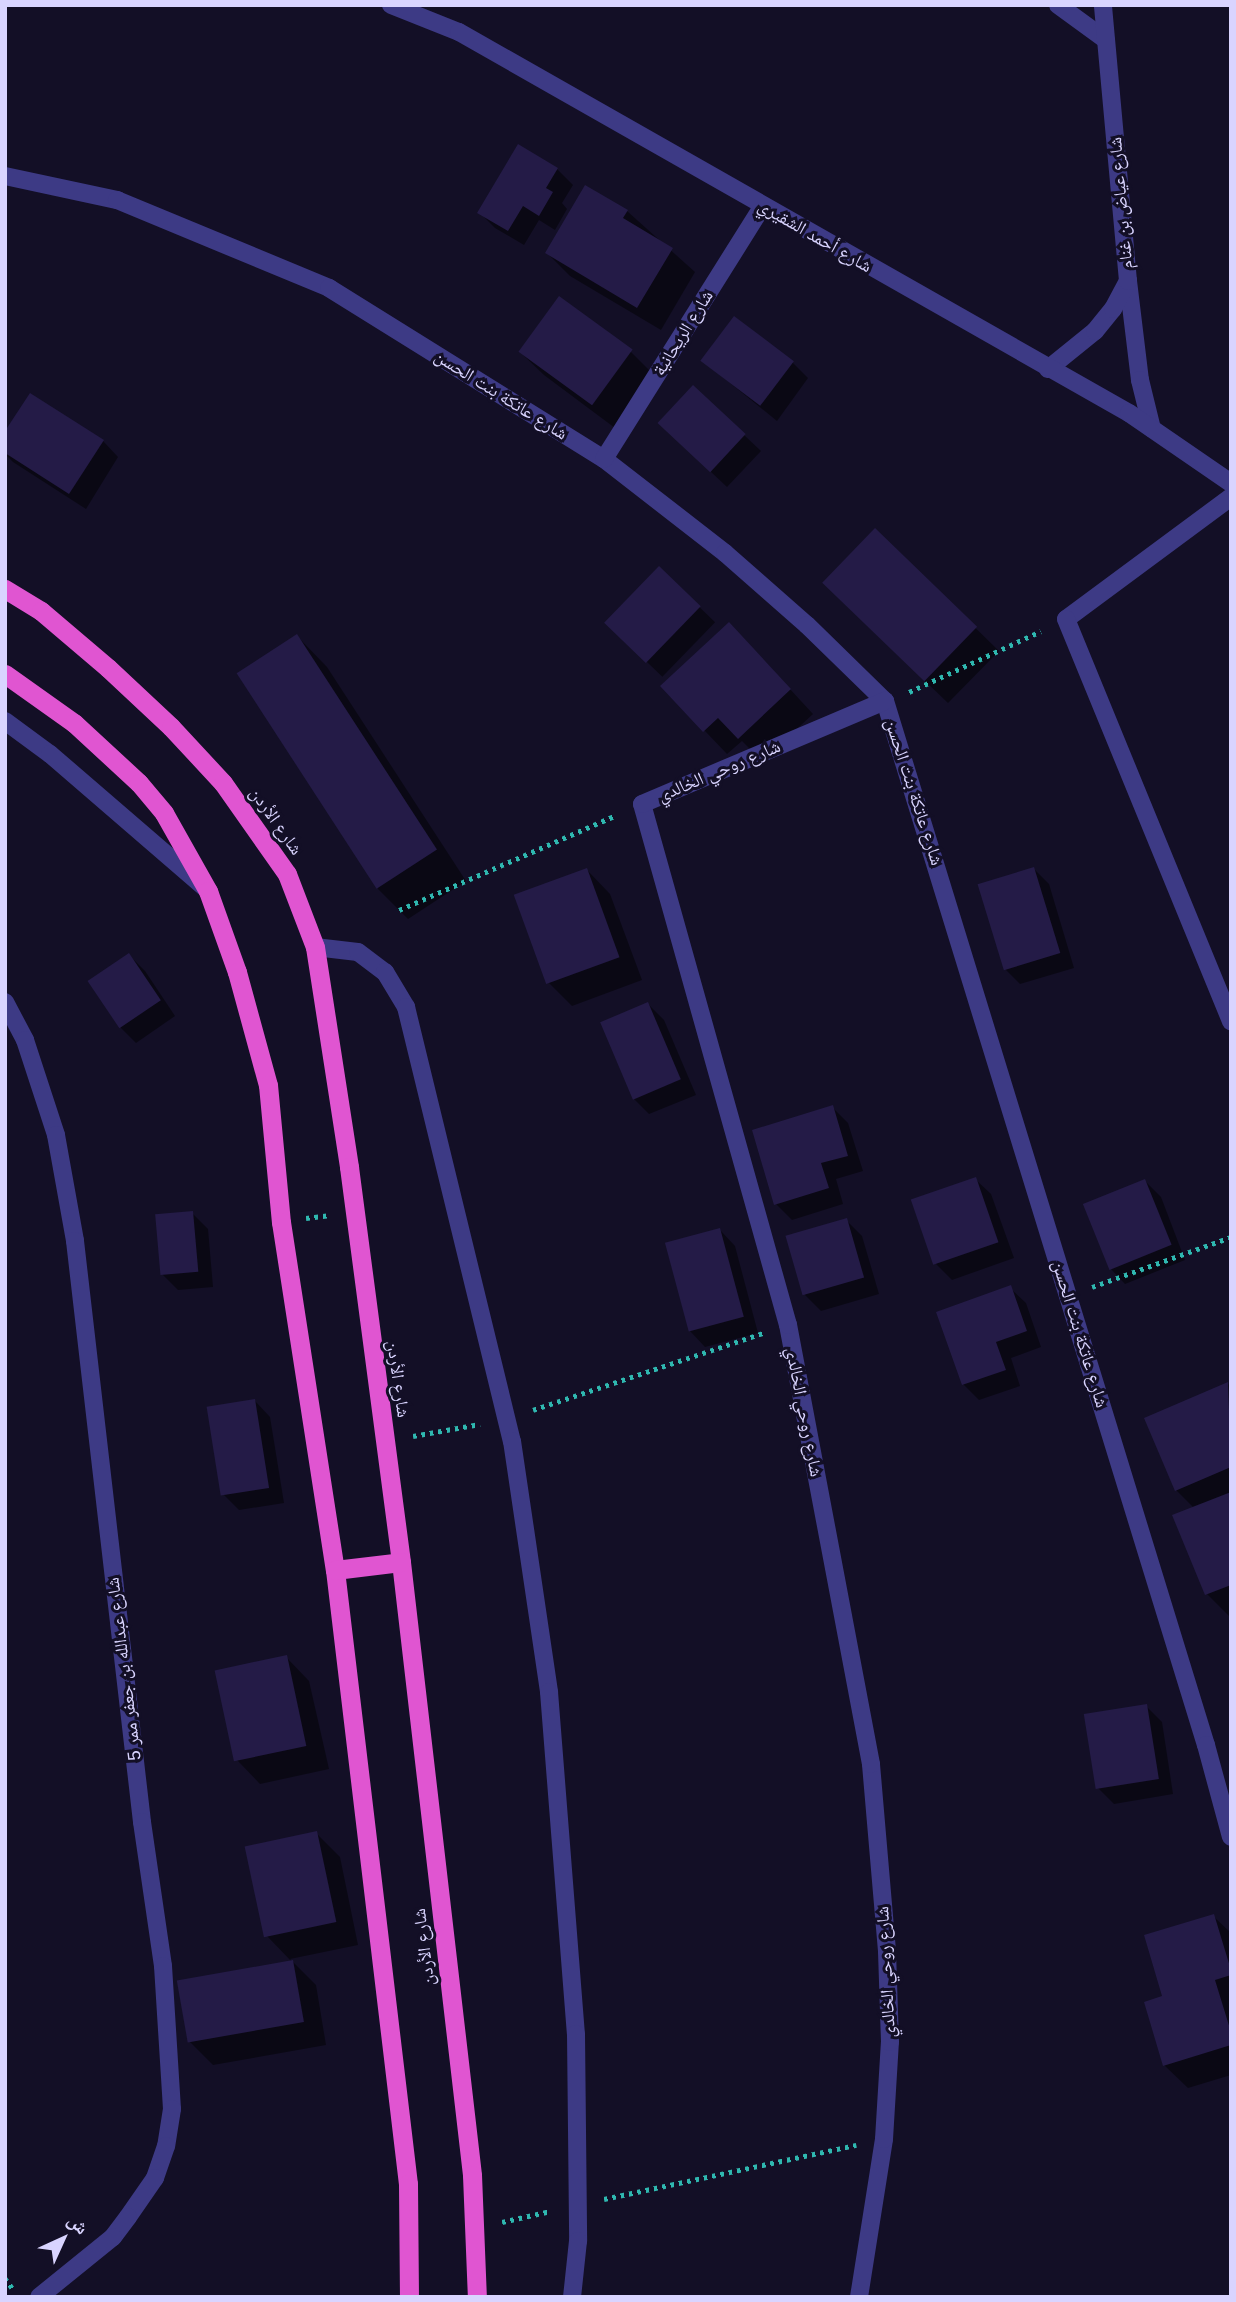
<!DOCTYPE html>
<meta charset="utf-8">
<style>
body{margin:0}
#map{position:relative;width:1236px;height:2302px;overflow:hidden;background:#130f26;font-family:Arial,"Noto Naskh Arabic",sans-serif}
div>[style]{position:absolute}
.shadow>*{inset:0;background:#0007;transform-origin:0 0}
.building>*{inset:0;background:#241b47;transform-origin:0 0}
.path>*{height:4.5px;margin-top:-2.25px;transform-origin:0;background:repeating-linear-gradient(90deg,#2fb8b0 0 3.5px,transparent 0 8.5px)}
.service>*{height:18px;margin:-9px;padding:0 9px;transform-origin:9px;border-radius:9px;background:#3d3a85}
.minor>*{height:18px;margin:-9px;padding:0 9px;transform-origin:9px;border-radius:9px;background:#3d3a85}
.tertiary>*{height:18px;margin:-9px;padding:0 9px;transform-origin:9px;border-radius:9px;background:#3d3a85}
.trunk>*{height:19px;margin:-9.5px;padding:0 9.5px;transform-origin:9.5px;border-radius:9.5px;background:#e055d1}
span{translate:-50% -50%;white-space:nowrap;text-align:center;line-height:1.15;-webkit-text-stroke:6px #130f26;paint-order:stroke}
.street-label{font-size:18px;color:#d9d4ff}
.frame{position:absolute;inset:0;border:7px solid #d9d4ff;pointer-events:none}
.north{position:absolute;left:28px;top:2204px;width:70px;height:70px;-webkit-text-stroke:5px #130f26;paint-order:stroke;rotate:45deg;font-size:19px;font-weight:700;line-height:28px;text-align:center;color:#d9d4ff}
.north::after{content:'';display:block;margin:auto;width:24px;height:32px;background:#d9d4ff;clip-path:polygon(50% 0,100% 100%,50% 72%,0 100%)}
</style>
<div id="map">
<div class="shadow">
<i style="clip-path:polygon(557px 169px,573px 185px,562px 203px,567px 209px,555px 230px,539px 220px,524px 245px,495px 228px,479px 212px)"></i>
<i style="clip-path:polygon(627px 211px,695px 272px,661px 330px,570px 276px,547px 253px)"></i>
<i style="clip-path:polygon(520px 352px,631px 352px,654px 375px,615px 428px,544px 375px)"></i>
<i style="clip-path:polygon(703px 361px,793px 363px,808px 378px,777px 421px)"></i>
<i style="clip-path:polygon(694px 388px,761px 451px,727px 487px,676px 439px)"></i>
<i style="clip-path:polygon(5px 435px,103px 441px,118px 457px,86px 509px,13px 462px,5px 454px)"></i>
<i style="clip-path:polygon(875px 530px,999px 651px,948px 703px,847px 606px)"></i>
<i style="left:659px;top:568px;width:78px;height:76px;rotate:44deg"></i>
<i style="clip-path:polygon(297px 636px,327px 667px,466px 881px,408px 919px,378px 889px)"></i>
<i style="clip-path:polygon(752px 648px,813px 714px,762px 761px,742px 741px,727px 754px,662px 686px)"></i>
<i style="clip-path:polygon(1034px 869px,1049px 884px,1074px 968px,1020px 984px,1004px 968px)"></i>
<i style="clip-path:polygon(587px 870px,610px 894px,642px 980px,572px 1006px,548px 982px)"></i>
<i style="clip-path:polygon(129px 955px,145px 971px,175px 1016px,136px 1043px,120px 1027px)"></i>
<i style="clip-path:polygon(648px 1004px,664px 1020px,696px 1095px,649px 1114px,634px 1099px)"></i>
<i style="clip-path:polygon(832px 1107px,848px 1123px,863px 1171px,836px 1179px,843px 1204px,792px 1220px,776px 1204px)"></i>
<i style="clip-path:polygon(975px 1179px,991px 1194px,1014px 1258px,952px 1280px,936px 1264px)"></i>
<i style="clip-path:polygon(1145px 1181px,1161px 1197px,1185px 1260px,1125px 1284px,1110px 1268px)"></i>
<i style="clip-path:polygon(192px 1213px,208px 1229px,213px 1287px,178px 1290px,162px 1274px)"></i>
<i style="clip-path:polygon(846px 1220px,862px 1236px,879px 1294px,821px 1311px,805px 1295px)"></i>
<i style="clip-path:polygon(720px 1230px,735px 1246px,758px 1333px,705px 1347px,690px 1331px)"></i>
<i style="clip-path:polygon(1010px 1288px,1026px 1303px,1041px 1347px,1011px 1358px,1020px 1386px,979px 1400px,963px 1384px)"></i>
<i style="clip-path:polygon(1228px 1384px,1231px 1387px,1230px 1617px,1207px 1594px,1194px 1508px,1176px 1490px)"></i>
<i style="clip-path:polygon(255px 1401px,270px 1417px,284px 1503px,239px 1510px,223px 1494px)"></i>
<i style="clip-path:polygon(286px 1657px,309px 1681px,329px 1769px,260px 1784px,237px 1760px)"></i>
<i style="clip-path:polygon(1146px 1706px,1162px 1722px,1173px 1794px,1114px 1804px,1098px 1788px)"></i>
<i style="clip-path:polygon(316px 1833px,340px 1857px,358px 1945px,290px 1959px,316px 1985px,326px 2045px,213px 2065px,189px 2041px,292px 1962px,267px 1936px)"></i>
<i style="clip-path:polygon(1213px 1916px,1231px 1933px,1231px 2075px,1188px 2088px,1164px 2065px,1165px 1997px)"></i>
</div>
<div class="building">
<i style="clip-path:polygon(518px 144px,558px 168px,546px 188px,553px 192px,539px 216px,523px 206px,508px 231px,477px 213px)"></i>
<i style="clip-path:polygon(585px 185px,628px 210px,623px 218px,673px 248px,637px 308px,545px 253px)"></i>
<i style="left:559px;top:296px;width:91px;height:69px;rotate:36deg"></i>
<i style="left:734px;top:316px;width:75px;height:56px;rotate:37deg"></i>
<i style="left:693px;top:385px;width:72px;height:52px;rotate:43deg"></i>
<i style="clip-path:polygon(30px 393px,104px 440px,69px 494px,5px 453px,5px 431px)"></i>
<i style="left:875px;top:528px;width:142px;height:76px;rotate:44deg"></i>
<i style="left:659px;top:566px;width:58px;height:79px;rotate:44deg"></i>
<i style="clip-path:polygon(729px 622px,791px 689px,738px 739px,718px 718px,703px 732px,660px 686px)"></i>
<i style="left:297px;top:634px;width:257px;height:72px;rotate:57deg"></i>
<i style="left:1034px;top:867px;width:90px;height:59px;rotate:73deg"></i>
<i style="left:587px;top:868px;width:95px;height:78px;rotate:70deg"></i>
<i style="left:129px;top:953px;width:57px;height:50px;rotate:56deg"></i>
<i style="left:648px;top:1002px;width:84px;height:52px;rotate:67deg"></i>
<i style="clip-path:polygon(833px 1105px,848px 1156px,821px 1163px,829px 1188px,774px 1205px,752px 1130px)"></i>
<i style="left:976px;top:1177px;width:69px;height:69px;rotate:71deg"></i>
<i style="left:1145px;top:1179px;width:71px;height:67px;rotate:68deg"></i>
<i style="left:193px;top:1211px;width:61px;height:38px;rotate:85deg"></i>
<i style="left:847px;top:1218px;width:62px;height:64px;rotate:74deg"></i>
<i style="left:720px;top:1228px;width:92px;height:57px;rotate:75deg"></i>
<i style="clip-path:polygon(1011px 1285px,1027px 1331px,996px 1342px,1006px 1370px,962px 1385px,936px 1312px)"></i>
<i style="clip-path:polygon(1228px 1382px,1231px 1467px,1175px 1491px,1144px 1418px)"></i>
<i style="left:255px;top:1399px;width:90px;height:49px;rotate:81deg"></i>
<i style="clip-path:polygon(1231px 1492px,1231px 1585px,1205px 1595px,1172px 1515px)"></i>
<i style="left:287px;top:1655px;width:93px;height:74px;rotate:78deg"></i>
<i style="left:1147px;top:1704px;width:76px;height:64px;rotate:81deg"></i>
<i style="left:317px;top:1831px;width:93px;height:74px;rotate:78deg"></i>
<i style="clip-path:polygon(1214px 1914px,1231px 1970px,1231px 1975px,1215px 1980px,1231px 2032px,1231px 2045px,1163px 2066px,1144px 2002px,1162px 1996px,1144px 1935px)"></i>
<i style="left:293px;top:1960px;width:63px;height:118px;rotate:80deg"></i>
</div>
<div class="path">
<i style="left:909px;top:692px;width:145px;rotate:-24.8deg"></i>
<i style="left:399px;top:910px;width:237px;rotate:-23.6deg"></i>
<i style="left:306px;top:1218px;width:23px;rotate:-7deg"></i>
<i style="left:1092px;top:1287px;width:148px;rotate:-19.8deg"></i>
<i style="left:533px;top:1410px;width:243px;rotate:-18.5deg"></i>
<i style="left:413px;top:1436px;width:68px;rotate:-10.2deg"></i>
<i style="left:604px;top:2199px;width:258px;rotate:-12.1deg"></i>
<i style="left:502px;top:2222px;width:50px;rotate:-12.7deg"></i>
<i style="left:5px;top:2278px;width:14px;rotate:54deg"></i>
</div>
<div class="service">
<i style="left:5px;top:721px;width:56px;rotate:36.3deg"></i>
<i style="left:50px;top:754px;width:203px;rotate:40.8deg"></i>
</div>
<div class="minor">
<i style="left:1058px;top:5px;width:59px;rotate:36.1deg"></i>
<i style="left:5px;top:176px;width:115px;rotate:12.1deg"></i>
<i style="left:117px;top:200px;width:230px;rotate:22.5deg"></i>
<i style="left:329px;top:288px;width:324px;rotate:31.9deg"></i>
<i style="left:604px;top:459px;width:153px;rotate:37.8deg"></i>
<i style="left:725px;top:553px;width:109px;rotate:41.3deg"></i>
<i style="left:807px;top:625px;width:109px;rotate:44.3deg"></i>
<i style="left:885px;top:701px;width:1092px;rotate:72.91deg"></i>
<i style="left:1206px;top:1745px;width:95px;rotate:74.8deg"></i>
<i style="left:1128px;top:281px;width:100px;rotate:83.1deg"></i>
<i style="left:1140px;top:380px;width:50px;rotate:76.2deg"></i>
<i style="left:1048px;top:369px;width:60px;rotate:-39deg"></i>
<i style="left:1095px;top:331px;width:28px;rotate:-51deg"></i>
<i style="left:1113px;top:309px;width:32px;rotate:-62deg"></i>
<i style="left:1128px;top:281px;width:277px;rotate:-95.2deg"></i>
<i style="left:604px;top:459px;width:299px;rotate:-57.9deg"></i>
<i style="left:1231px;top:497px;width:205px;rotate:143.5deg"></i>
<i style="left:1066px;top:619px;width:435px;rotate:67.7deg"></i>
<i style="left:315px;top:947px;width:43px;rotate:6.6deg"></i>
<i style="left:358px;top:952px;width:34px;rotate:37deg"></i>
<i style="left:385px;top:972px;width:41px;rotate:59deg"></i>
<i style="left:406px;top:1007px;width:447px;rotate:76.3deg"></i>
<i style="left:512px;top:1441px;width:254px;rotate:81.6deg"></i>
<i style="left:549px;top:1692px;width:343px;rotate:85.5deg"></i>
<i style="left:576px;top:2034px;width:207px;rotate:89.4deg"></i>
<i style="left:578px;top:2241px;width:56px;rotate:96.1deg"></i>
<i style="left:5px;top:1002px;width:43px;rotate:62.2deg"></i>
<i style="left:25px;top:1040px;width:100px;rotate:71.9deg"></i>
<i style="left:56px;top:1135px;width:108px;rotate:79.8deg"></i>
<i style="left:75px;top:1241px;width:585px;rotate:83.42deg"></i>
<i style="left:142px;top:1822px;width:146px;rotate:81.7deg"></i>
<i style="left:163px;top:1966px;width:143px;rotate:86.4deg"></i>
<i style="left:172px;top:2109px;width:37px;rotate:99deg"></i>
<i style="left:166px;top:2146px;width:34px;rotate:109deg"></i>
<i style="left:155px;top:2178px;width:47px;rotate:124.7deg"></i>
<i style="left:128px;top:2217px;width:25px;rotate:127deg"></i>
<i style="left:113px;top:2237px;width:95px;rotate:141deg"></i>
<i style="left:859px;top:2297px;width:160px;rotate:-81deg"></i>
<i style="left:884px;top:2139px;width:97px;rotate:-86.5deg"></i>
<i style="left:890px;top:2042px;width:91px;rotate:-91.9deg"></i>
<i style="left:887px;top:1951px;width:188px;rotate:-94.9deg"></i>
<i style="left:871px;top:1764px;width:447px;rotate:-100.7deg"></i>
<i style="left:788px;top:1325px;width:541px;rotate:-105.65deg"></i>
<i style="left:642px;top:804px;width:264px;rotate:-23deg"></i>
</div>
<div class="tertiary">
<i style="left:391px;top:5px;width:73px;rotate:21.7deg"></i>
<i style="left:459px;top:32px;width:771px;rotate:29.63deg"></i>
<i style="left:1129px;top:413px;width:124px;rotate:34.5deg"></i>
</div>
<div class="trunk">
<i style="left:5px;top:589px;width:42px;rotate:31.4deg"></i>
<i style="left:41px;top:611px;width:88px;rotate:40.4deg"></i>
<i style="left:108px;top:668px;width:86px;rotate:43.1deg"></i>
<i style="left:171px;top:727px;width:76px;rotate:47.1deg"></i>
<i style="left:223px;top:783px;width:111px;rotate:54.9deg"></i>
<i style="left:287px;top:874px;width:78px;rotate:69deg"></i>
<i style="left:315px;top:947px;width:223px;rotate:81.2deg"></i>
<i style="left:349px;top:1167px;width:398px;rotate:82.5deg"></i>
<i style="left:401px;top:1562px;width:617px;rotate:83.39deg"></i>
<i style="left:472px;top:2175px;width:122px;rotate:87.7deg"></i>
<i style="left:5px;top:674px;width:85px;rotate:35.4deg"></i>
<i style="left:74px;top:723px;width:88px;rotate:42.7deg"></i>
<i style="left:139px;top:783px;width:39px;rotate:50deg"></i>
<i style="left:164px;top:813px;width:90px;rotate:60.6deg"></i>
<i style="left:208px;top:891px;width:86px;rotate:70.3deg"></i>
<i style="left:237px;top:972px;width:117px;rotate:74.7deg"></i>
<i style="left:268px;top:1085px;width:138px;rotate:84.6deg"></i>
<i style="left:281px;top:1222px;width:352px;rotate:81.2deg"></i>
<i style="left:335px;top:1570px;width:618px;rotate:83.22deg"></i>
<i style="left:408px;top:2184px;width:113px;rotate:89.5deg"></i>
<i style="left:335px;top:1570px;width:66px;rotate:-6.9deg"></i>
</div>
<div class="street-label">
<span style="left:1121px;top:203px;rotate:-95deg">شارع عياض بن غنام</span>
<span style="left:815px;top:236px;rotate:30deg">شارع أحمد الشقيري</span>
<span style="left:683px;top:333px;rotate:-58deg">شارع الريحانية</span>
<span style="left:501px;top:395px;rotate:32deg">شارع عاتكة بنت الحسن</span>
<span style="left:719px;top:771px;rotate:-23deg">شارع روحي الخالدي</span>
<span style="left:914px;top:792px;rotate:72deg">شارع عاتكة بنت الحسن</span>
<span style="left:276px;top:821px;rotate:55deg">شارع الأردن</span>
<span style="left:1080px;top:1334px;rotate:73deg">شارع عاتكة بنت الحسن</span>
<span style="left:398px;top:1379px;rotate:82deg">شارع الأردن</span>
<span style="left:804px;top:1412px;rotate:79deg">شارع روحي الخالدي</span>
<span style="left:124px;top:1669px;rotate:-97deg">شارع عبدالله بن جعفر ممر 5</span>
<span style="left:424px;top:1947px;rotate:-97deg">شارع الأردن</span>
<span style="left:886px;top:1972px;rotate:-93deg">شارع روحي الخالدي</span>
</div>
<div class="frame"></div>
<div class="north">ش</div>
</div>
